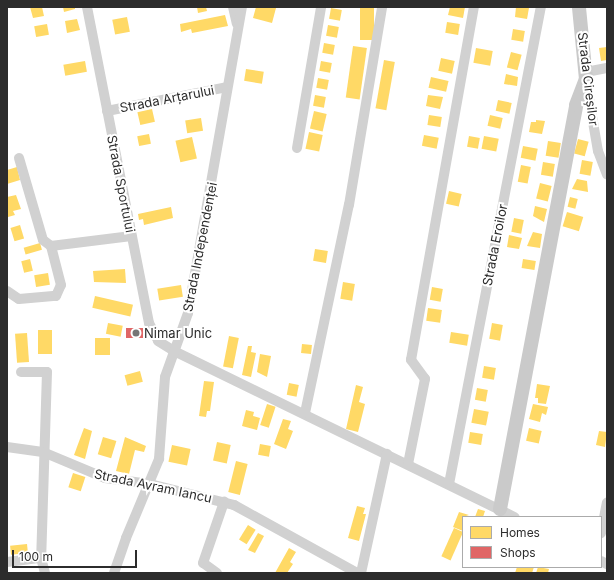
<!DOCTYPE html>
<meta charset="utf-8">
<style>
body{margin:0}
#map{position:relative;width:614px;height:580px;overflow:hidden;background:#fff;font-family:Inter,sans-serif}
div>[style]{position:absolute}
.homes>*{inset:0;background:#ffd966;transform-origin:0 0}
.shops>*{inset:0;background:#e06666;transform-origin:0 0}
.street>*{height:10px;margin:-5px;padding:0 5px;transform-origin:5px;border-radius:5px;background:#d1d1d1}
.secondary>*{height:14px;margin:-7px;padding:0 7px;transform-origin:7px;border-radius:7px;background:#cacaca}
.dots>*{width:11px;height:11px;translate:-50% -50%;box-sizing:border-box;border:2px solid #fff;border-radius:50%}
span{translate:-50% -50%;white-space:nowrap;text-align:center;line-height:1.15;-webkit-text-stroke:4px #fff;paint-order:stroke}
.street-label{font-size:13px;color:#2c2c2c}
.poi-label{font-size:13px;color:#2c2c2c}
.left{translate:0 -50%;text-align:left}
.frame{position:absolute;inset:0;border:8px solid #2c2c2c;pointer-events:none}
.legend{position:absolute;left:462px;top:516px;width:140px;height:52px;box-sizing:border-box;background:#fff;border:1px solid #ababab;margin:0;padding:5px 7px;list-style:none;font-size:12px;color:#2c2c2c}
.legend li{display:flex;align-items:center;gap:8px;height:20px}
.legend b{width:20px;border:1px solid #ababab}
.scale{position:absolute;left:12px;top:550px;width:125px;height:18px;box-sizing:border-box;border:2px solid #2c2c2c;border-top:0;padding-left:5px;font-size:12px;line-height:14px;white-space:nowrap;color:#2c2c2c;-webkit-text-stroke:3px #fff;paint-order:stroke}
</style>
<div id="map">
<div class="homes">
<i style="clip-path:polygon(30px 7px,42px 7px,44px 16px,33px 18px)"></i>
<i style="clip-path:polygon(63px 7px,75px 7px,75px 9px,64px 12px)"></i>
<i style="clip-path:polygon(197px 7px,206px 7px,207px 11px,198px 13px)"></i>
<i style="clip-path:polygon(256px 7px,276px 8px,272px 23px,253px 18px)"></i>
<i style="left:360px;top:7px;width:14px;height:33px"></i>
<i style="clip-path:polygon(450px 7px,465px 7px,463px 18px,448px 15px)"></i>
<i style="clip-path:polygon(516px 7px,529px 8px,527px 19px,515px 17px)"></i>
<i style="left:331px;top:8px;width:11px;height:11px;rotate:10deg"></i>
<i style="clip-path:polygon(225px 15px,228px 26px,192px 33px,191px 29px,181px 32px,180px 24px)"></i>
<i style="left:127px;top:17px;width:15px;height:15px;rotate:79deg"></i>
<i style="clip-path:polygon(77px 19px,80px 30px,67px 33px,65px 21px)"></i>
<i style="left:447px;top:22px;width:13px;height:11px;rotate:9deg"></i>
<i style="left:47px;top:24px;width:11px;height:13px;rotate:80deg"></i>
<i style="left:328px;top:25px;width:11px;height:11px;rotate:10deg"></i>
<i style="left:513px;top:29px;width:12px;height:11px;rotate:9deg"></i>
<i style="left:324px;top:43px;width:11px;height:10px;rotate:10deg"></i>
<i style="left:353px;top:46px;width:14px;height:52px;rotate:8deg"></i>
<i style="clip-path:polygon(607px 47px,607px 60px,601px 61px,599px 48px)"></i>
<i style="left:476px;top:48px;width:17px;height:15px;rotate:10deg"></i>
<i style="left:511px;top:52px;width:11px;height:16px;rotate:15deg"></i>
<i style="left:441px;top:58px;width:14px;height:13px;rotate:12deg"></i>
<i style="left:384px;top:60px;width:11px;height:49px;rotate:10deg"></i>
<i style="left:85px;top:61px;width:11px;height:22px;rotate:80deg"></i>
<i style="left:321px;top:61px;width:11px;height:10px;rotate:10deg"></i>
<i style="left:246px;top:69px;width:18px;height:12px;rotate:9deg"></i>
<i style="clip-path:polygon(506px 74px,518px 77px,517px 86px,504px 84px)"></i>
<i style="left:431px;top:77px;width:18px;height:11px;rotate:13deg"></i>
<i style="left:318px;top:78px;width:11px;height:10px;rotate:10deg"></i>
<i style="left:315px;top:95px;width:11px;height:11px;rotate:10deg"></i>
<i style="clip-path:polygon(428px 95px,443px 97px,440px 109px,426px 106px)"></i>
<i style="left:498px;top:100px;width:14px;height:11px;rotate:12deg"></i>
<i style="left:152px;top:109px;width:13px;height:15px;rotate:77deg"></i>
<i style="left:314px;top:111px;width:13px;height:18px;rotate:13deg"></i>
<i style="left:429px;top:115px;width:13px;height:10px;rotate:9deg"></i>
<i style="left:490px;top:115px;width:13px;height:11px;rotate:13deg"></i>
<i style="left:201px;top:118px;width:13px;height:16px;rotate:81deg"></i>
<i style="clip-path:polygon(536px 120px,545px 121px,542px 134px,529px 132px,531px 122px,536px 122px)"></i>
<i style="left:309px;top:132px;width:14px;height:17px;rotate:12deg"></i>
<i style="left:149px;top:134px;width:10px;height:12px;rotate:79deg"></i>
<i style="left:424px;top:135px;width:15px;height:11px;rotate:11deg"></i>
<i style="left:469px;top:136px;width:11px;height:11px;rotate:10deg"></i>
<i style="left:484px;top:136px;width:15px;height:13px;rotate:11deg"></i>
<i style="left:192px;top:137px;width:22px;height:17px;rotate:77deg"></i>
<i style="left:578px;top:139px;width:11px;height:15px;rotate:15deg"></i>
<i style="left:548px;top:141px;width:13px;height:15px;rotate:9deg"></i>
<i style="left:523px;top:146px;width:15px;height:12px;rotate:11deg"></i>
<i style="left:582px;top:160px;width:11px;height:14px;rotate:10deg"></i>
<i style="left:543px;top:162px;width:12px;height:13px;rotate:9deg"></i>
<i style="left:521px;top:165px;width:10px;height:17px;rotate:11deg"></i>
<i style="clip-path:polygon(17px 167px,20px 180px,7px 184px,7px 170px)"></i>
<i style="clip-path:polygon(577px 179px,587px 181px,588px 192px,572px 189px)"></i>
<i style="left:540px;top:183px;width:12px;height:16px;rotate:14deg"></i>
<i style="left:449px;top:191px;width:13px;height:13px;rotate:13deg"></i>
<i style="clip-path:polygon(16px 195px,21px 209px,13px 211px,15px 215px,8px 217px,7px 197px)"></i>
<i style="left:570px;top:197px;width:8px;height:10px;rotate:14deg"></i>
<i style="clip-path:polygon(535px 206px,547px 209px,544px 222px,533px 216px)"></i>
<i style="clip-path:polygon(171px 207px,173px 218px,144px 225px,143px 219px,139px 220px,138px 214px)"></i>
<i style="left:567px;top:212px;width:17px;height:15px;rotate:17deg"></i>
<i style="left:514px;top:218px;width:10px;height:14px;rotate:11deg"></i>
<i style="left:20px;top:225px;width:14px;height:10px;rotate:73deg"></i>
<i style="clip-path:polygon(533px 232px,542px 234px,540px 248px,527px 246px)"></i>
<i style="clip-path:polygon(509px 235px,522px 238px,519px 249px,507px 247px)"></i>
<i style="left:40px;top:243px;width:7px;height:17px;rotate:74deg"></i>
<i style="left:315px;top:249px;width:13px;height:12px;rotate:9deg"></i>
<i style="left:30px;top:259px;width:12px;height:9px;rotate:76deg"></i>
<i style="left:523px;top:259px;width:13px;height:9px;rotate:9deg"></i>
<i style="clip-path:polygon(125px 269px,126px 283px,94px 282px,93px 271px)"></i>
<i style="left:48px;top:273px;width:12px;height:14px;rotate:81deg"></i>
<i style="left:343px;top:282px;width:12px;height:17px;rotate:9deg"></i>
<i style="left:181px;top:285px;width:12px;height:24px;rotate:81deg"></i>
<i style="left:432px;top:287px;width:11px;height:13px;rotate:10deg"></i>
<i style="left:95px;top:296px;width:39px;height:12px;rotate:13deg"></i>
<i style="left:428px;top:308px;width:14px;height:13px;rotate:8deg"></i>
<i style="left:108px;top:323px;width:15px;height:11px;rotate:11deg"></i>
<i style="left:492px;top:323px;width:11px;height:16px;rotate:10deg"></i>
<i style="left:38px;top:330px;width:14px;height:24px"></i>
<i style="left:451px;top:332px;width:18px;height:11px;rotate:9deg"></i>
<i style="left:27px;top:333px;width:29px;height:12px;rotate:86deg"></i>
<i style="left:229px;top:336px;width:10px;height:31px;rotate:11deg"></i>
<i style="left:95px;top:338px;width:15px;height:17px"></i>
<i style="left:302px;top:344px;width:10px;height:9px;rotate:6deg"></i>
<i style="clip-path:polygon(248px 346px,252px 346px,251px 352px,256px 353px,251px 377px,242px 375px)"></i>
<i style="clip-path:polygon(260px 354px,271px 356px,267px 377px,257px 372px)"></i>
<i style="left:484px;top:366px;width:12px;height:12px;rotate:9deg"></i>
<i style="left:140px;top:371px;width:11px;height:16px;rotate:75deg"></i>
<i style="clip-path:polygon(204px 381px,214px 382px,210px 411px,207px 411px,206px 417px,199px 416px)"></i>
<i style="left:289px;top:383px;width:10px;height:12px;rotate:11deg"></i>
<i style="clip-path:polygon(537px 384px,550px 386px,546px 404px,538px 403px,538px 398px,535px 398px)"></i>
<i style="clip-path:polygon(356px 385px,363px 387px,359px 402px,365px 404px,358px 432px,346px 429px)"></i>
<i style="left:477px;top:388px;width:11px;height:12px;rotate:10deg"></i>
<i style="left:267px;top:404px;width:9px;height:22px;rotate:18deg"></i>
<i style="clip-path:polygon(533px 404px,548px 407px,546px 415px,542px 413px,540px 422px,529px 419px)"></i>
<i style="left:474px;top:409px;width:15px;height:14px;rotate:11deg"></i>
<i style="clip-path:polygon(246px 410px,254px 412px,253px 416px,260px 418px,257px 430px,242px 426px)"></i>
<i style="clip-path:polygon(283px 419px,291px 421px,288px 429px,293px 431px,286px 449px,274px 444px)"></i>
<i style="clip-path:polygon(84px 428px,92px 431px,85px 459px,74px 455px)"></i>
<i style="left:529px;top:428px;width:13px;height:13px;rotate:13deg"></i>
<i style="clip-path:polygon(599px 431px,607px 432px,605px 447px,596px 445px)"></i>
<i style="left:470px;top:432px;width:13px;height:11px;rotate:9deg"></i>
<i style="left:103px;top:437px;width:14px;height:18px;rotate:17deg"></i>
<i style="clip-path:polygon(125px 437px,146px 446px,144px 452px,135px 450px,129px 474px,116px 471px)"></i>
<i style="left:217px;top:442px;width:14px;height:19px;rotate:12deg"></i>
<i style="left:260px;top:444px;width:11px;height:11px;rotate:10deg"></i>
<i style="left:172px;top:445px;width:19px;height:17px;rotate:12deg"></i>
<i style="left:236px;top:461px;width:12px;height:32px;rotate:14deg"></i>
<i style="left:73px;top:473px;width:13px;height:15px;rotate:18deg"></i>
<i style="clip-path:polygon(357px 506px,365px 508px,363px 514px,366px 514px,359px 541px,348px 538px)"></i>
<i style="clip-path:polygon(478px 509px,485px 511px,483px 517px,475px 517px)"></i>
<i style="clip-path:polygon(459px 512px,469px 515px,463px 517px,463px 531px,453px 527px)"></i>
<i style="left:248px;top:525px;width:9px;height:17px;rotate:32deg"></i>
<i style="left:454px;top:528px;width:10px;height:31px;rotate:24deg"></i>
<i style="clip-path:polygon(258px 533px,264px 536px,255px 553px,248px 550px)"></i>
<i style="left:27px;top:544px;width:9px;height:17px;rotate:84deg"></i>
<i style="clip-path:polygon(289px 548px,296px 552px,290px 562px,293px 564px,287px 573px,275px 573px)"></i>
<i style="clip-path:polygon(517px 567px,534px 567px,532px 573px,515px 573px)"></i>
<i style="clip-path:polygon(538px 567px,549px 569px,548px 573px,536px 573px)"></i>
</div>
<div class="shops">
<i style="left:126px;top:328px;width:17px;height:10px"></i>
</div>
<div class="street">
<i style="left:87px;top:7px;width:322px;rotate:78.9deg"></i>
<i style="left:149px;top:323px;width:20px;rotate:63deg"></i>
<i style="left:158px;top:341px;width:19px;rotate:32deg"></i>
<i style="left:174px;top:351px;width:379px;rotate:26deg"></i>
<i style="left:233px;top:7px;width:17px;rotate:77deg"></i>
<i style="left:586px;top:72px;width:21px;rotate:-11deg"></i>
<i style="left:586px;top:81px;width:71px;rotate:80.3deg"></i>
<i style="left:598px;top:151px;width:25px;rotate:69deg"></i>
<i style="left:107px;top:111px;width:122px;rotate:-11.3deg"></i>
<i style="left:297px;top:148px;width:143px;rotate:-80.3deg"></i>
<i style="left:19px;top:158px;width:85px;rotate:73.7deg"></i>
<i style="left:43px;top:240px;width:10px;rotate:37deg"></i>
<i style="left:7px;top:291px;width:14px;rotate:34deg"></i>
<i style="left:19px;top:299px;width:37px;rotate:-5deg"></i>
<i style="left:56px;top:296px;width:12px;rotate:-66deg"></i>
<i style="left:61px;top:285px;width:40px;rotate:-104.4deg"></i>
<i style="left:51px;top:246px;width:81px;rotate:-7.1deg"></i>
<i style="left:21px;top:372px;width:26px"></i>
<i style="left:47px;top:372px;width:186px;rotate:91.8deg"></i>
<i style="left:41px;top:558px;width:16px;rotate:75deg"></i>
<i style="left:305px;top:413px;width:213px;rotate:-78.1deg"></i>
<i style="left:349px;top:205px;width:201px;rotate:-80.5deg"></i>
<i style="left:7px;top:447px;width:36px;rotate:8deg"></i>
<i style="left:43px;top:452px;width:67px;rotate:22.8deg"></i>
<i style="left:105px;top:478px;width:45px;rotate:7.6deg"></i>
<i style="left:150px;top:484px;width:87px;rotate:14deg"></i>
<i style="left:234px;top:505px;width:141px;rotate:28.9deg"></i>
<i style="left:408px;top:464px;width:87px;rotate:-78.7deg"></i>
<i style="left:425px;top:379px;width:24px;rotate:-126deg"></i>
<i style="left:411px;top:360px;width:359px;rotate:-79.9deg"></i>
<i style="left:449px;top:484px;width:486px;rotate:-79.1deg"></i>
<i style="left:601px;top:533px;width:31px;rotate:-79deg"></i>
<i style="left:601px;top:561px;width:7px;rotate:27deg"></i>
<i style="left:7px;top:562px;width:34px;rotate:-7deg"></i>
<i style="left:114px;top:573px;width:37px;rotate:-71deg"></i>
<i style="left:126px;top:538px;width:86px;rotate:-67.3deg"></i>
<i style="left:159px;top:459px;width:82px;rotate:-85.8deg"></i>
<i style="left:165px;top:377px;width:68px;rotate:-70.2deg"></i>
<i style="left:188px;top:313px;width:311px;rotate:-80deg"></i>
<i style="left:217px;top:573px;width:17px;rotate:-144deg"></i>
<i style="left:203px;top:563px;width:65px;rotate:-71deg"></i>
<i style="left:361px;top:573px;width:122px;rotate:-77.7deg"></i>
</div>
<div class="secondary">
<i style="left:500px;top:509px;width:411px;rotate:-79.3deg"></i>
<i style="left:576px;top:105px;width:28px;rotate:-69deg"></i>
<i style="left:586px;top:79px;width:72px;rotate:-95.6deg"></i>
</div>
<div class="dots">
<i style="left:136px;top:333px;background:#767676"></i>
</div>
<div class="street-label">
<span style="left:588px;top:79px;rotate:83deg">Strada Cireșilor</span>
<span style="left:167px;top:99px;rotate:-11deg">Strada Arțarului</span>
<span style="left:121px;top:184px;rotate:79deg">Strada Sportului</span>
<span style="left:495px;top:245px;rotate:-79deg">Strada Eroilor</span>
<span style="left:200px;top:247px;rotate:-79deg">Strada Independenței</span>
<span style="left:153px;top:486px;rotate:12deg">Strada Avram Iancu</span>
</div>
<div class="poi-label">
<span class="left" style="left:144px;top:333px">Nimar Unic</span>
</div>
<div class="frame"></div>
<ul class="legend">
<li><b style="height:11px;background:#ffd966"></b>Homes</li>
<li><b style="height:11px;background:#e06666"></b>Shops</li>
</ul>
<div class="scale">100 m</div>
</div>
